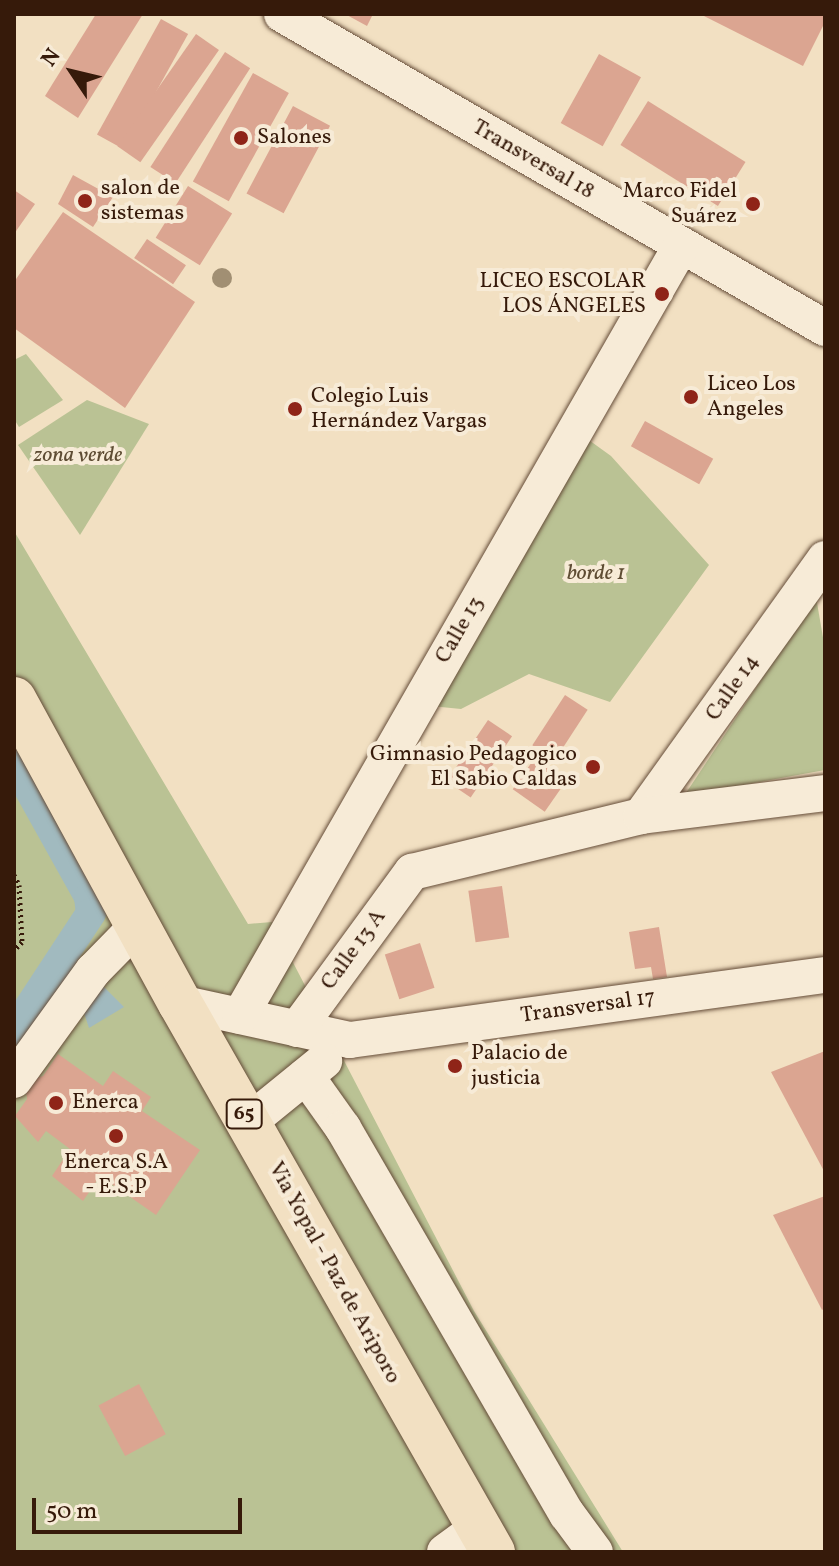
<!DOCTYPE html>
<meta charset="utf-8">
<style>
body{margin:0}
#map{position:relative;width:839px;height:1566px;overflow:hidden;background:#f2e0c2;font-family:Vollkorn,serif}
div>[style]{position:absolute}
.green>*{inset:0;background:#bac294}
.water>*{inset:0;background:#a1babf}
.canal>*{height:30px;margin:-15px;padding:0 15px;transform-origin:15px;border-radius:15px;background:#a1babf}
.building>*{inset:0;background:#dba591;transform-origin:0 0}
.path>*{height:5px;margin-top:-2.5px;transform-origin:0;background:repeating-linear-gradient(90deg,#361a0a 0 2px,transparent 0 6px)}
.roads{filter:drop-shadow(0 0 2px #654c38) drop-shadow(0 0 2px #654c38)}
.minor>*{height:36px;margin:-18px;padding:0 18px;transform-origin:18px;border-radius:18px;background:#f7ebd7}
.major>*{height:44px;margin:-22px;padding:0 22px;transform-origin:22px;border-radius:22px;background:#f2e0c2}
.trees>*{width:20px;height:20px;margin:-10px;border-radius:50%;background:#a18f73}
.dots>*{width:22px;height:22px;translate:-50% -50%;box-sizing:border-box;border:4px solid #f7ebd7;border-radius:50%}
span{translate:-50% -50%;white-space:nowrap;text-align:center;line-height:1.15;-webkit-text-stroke:8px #f7ebd7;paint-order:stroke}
.shield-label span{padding:2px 6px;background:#f7ebd7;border:2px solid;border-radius:6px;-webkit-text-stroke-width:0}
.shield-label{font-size:20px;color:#361a0a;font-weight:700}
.poi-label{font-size:22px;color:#361a0a}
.left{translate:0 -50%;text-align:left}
.right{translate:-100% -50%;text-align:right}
.street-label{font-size:22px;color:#361a0a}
.park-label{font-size:22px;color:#5e4c33;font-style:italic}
.frame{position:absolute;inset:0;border:16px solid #361a0a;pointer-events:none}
.north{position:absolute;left:32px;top:32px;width:80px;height:80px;-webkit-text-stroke:6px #f7ebd7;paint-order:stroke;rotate:305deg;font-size:22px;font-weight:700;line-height:32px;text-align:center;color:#361a0a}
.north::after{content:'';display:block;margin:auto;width:28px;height:36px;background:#361a0a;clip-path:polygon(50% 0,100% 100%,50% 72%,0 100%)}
.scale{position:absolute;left:32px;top:1498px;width:210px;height:36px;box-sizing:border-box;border:4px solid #361a0a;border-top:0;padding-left:10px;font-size:24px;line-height:28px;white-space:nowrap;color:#361a0a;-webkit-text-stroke:6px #f7ebd7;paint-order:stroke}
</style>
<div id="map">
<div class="green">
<i style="clip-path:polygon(26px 354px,63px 400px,19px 427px,14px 419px,14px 360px)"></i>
<i style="clip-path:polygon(87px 400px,149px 424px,80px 535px,18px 445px)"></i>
<i style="clip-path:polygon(575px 430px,611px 456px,709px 565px,610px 702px,529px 674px,461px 709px,421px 705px)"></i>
<i style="clip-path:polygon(14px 531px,248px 924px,272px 922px,474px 1311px,623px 1552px,14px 1552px)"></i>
<i style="clip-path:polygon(816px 597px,825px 649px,825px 770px,684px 796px)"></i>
</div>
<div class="water">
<i style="clip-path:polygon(99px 982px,124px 1007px,89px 1028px,82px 1007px)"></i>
</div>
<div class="canal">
<i style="left:14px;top:762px;width:154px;rotate:60.9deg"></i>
<i style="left:89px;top:897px;width:16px;rotate:83deg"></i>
<i style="left:91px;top:913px;width:140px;rotate:123.3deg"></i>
</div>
<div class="building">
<i style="clip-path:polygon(96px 14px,143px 14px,78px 118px,45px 96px)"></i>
<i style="clip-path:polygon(345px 14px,373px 14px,367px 26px)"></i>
<i style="clip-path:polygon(700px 14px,825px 14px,825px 22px,803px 66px)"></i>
<i style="left:161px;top:19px;width:31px;height:132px;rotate:29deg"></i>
<i style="left:196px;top:34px;width:28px;height:137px;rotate:35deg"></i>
<i style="left:225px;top:52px;width:30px;height:137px;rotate:33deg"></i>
<i style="left:599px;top:54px;width:48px;height:79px;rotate:29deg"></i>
<i style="left:253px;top:73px;width:41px;height:124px;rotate:29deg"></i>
<i style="left:648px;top:101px;width:115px;height:52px;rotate:32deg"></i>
<i style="left:293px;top:106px;width:42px;height:99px;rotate:28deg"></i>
<i style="clip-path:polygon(73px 175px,113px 197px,93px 227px,58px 204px)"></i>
<i style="left:188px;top:186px;width:52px;height:61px;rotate:32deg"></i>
<i style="clip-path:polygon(14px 190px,35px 204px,14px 234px)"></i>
<i style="clip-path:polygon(63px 212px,195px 302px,125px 408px,14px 328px,14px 282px)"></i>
<i style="left:147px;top:239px;width:47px;height:23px;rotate:34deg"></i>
<i style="left:645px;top:421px;width:78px;height:29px;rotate:29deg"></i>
<i style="left:565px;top:695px;width:27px;height:60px;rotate:33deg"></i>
<i style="left:488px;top:720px;width:29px;height:74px;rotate:34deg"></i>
<i style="left:534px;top:759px;width:39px;height:37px;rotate:35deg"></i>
<i style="left:502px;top:886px;width:52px;height:34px;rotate:82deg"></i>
<i style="clip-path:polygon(659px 927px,667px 977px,653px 979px,651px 967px,635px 969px,629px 932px)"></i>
<i style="left:420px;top:943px;width:47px;height:37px;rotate:72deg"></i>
<i style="clip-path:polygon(825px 1051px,825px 1173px,771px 1072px)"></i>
<i style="clip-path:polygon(58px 1054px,103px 1086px,113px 1071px,151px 1097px,142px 1111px,200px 1150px,156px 1215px,100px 1176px,83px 1201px,52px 1176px,70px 1149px,46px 1131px,38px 1142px,15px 1116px,27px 1099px,25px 1081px,43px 1076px)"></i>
<i style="clip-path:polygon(825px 1196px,825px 1308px,822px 1310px,773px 1215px)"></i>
<i style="left:139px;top:1384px;width:57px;height:46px;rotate:62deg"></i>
</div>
<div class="path">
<i style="left:14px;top:875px;width:11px;rotate:63deg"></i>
<i style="left:19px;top:885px;width:57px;rotate:87deg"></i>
<i style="left:22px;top:942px;width:11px;rotate:135deg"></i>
</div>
<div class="roads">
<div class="minor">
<i style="left:282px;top:14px;width:627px;rotate:30.04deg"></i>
<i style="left:641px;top:816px;width:316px;rotate:-54.4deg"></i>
<i style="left:180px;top:1003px;width:174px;rotate:12.3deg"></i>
<i style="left:350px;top:1040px;width:479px;rotate:-7.8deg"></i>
<i style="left:240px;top:1016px;width:887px;rotate:-60.2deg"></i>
<i style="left:297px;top:1029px;width:195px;rotate:-53.8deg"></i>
<i style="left:412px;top:872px;width:236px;rotate:-13.7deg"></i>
<i style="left:641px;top:816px;width:185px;rotate:-7.1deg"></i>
<i style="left:306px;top:1076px;width:64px;rotate:54.6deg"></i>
<i style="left:343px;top:1128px;width:446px;rotate:59.9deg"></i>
<i style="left:567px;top:1514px;width:47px;rotate:53.6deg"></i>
<i style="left:14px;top:1080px;width:135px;rotate:-54.1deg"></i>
<i style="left:93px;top:971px;width:66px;rotate:-45.6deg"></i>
<i style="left:249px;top:1122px;width:97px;rotate:-39.1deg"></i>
<i style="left:445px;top:1552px;width:41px;rotate:-36deg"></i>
</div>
<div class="major">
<i style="left:14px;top:699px;width:346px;rotate:61.4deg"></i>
<i style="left:180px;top:1003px;width:632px;rotate:60.31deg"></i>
</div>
</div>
<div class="trees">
<i style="left:222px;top:278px"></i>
</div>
<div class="dots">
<i style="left:241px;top:138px;background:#8f2418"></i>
<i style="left:85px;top:201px;background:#8f2418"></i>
<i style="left:753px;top:204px;background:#8f2418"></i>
<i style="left:662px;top:294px;background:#8f2418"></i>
<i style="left:691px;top:397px;background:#8f2418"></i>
<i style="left:295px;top:409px;background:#8f2418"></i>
<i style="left:593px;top:767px;background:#8f2418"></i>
<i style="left:455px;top:1066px;background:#8f2418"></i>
<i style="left:56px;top:1103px;background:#8f2418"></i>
<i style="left:116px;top:1136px;background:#8f2418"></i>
</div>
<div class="shield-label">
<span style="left:244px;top:1114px">65</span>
</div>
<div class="poi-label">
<span class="left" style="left:257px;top:138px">Salones</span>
<span class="left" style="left:101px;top:201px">salon de<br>sistemas</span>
<span class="right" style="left:737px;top:204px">Marco Fidel<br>Suárez</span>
<span class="right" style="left:646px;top:294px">LICEO ESCOLAR<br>LOS ÁNGELES</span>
<span class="left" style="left:707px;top:397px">Liceo Los<br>Angeles</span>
<span class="left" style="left:311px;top:409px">Colegio Luis<br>Hernández Vargas</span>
<span class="right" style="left:577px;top:767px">Gimnasio Pedagogico<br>El Sabio Caldas</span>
<span class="left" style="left:471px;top:1066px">Palacio de<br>justicia</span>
<span class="left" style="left:72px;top:1103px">Enerca</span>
<span style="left:116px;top:1175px">Enerca S.A<br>- E.S.P</span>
</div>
<div class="street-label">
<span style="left:533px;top:160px;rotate:30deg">Transversal 18</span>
<span style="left:460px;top:630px;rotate:-60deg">Calle 13</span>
<span style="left:733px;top:688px;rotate:-55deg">Calle 14</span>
<span style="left:354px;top:950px;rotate:-54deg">Calle 13 A</span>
<span style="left:588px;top:1007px;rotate:-8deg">Transversal 17</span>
<span style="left:334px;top:1273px;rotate:61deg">Via Yopal - Paz de Ariporo</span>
</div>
<div class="park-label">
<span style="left:78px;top:456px">zona verde</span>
<span style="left:596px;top:574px">borde 1</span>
</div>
<div class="frame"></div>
<div class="north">N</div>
<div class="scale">50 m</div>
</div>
